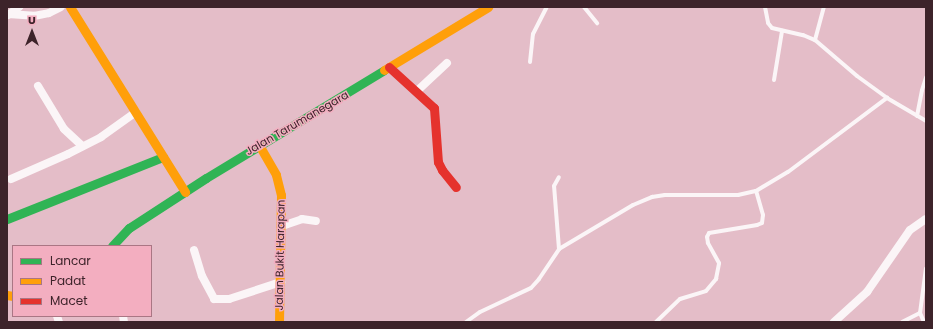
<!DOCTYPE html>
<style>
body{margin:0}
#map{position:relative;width:933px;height:329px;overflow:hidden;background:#e4bdc8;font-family:Poppins,sans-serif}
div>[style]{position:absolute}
.lane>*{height:4px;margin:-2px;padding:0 2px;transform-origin:2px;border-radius:2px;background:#fbf5f7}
.street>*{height:8px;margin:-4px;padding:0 4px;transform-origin:4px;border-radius:4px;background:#fbf5f7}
.fast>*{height:9px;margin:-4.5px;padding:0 4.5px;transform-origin:4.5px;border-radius:4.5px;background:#30b455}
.slow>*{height:9px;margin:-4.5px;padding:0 4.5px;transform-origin:4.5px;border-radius:4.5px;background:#ff9f0a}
.jam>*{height:9px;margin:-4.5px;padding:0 4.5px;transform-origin:4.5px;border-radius:4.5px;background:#e5322d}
span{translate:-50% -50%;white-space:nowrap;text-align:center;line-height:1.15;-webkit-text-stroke:3px #f3aec0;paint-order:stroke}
.street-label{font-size:11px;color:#3d232a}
.frame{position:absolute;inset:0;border:8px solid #3d232a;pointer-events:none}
.legend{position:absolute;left:12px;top:245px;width:140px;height:72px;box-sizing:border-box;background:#f3aec0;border:1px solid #aa7684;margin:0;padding:5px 7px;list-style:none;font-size:12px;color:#3d232a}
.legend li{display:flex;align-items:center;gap:8px;height:20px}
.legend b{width:20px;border:1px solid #aa7684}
.north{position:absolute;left:12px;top:12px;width:40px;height:40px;-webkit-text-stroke:3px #f3aec0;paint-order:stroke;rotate:0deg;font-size:11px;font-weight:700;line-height:16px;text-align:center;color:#3d232a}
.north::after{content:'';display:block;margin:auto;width:14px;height:18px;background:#3d232a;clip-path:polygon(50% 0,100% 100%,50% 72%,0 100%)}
</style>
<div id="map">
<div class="lane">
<i style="left:584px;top:7px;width:21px;rotate:51deg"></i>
<i style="left:765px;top:7px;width:16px;rotate:79deg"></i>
<i style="left:768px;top:23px;width:6px;rotate:51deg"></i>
<i style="left:772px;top:28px;width:32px;rotate:13deg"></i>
<i style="left:803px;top:35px;width:13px;rotate:23deg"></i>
<i style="left:815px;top:40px;width:55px;rotate:40.6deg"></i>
<i style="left:857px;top:76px;width:37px;rotate:36deg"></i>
<i style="left:887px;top:98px;width:45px;rotate:30.5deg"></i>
<i style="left:815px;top:40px;width:34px;rotate:-75deg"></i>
<i style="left:530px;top:62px;width:28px;rotate:-84deg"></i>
<i style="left:533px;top:34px;width:30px;rotate:-63deg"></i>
<i style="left:774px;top:80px;width:50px;rotate:-80.7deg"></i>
<i style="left:917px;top:116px;width:26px;rotate:-79deg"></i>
<i style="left:922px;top:90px;width:13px;rotate:-72deg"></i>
<i style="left:559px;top:249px;width:63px;rotate:-94.5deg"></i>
<i style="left:554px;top:186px;width:10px;rotate:-61deg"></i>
<i style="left:466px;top:322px;width:17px;rotate:-36deg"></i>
<i style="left:480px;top:312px;width:56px;rotate:-25.2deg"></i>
<i style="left:531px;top:288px;width:12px;rotate:-48deg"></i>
<i style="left:539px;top:279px;width:36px;rotate:-56deg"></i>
<i style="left:559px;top:249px;width:86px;rotate:-30.7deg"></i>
<i style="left:633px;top:205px;width:21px;rotate:-23deg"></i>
<i style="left:652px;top:197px;width:13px;rotate:-9deg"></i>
<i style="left:665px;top:195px;width:73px"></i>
<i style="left:738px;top:195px;width:18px;rotate:-13deg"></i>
<i style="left:756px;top:191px;width:37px;rotate:-31deg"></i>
<i style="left:788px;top:172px;width:124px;rotate:-36.8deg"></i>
<i style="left:656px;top:322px;width:33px;rotate:-44deg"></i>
<i style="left:680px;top:299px;width:27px;rotate:-17deg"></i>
<i style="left:706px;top:291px;width:16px;rotate:-50deg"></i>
<i style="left:716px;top:279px;width:16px;rotate:-79deg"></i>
<i style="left:719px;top:263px;width:23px;rotate:-119deg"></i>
<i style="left:708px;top:243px;width:6px;rotate:-99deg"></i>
<i style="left:707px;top:237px;width:4px;rotate:-63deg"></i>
<i style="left:709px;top:233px;width:49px;rotate:-9.5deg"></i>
<i style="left:757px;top:225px;width:5px;rotate:-22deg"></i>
<i style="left:762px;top:223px;width:8px;rotate:-83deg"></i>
<i style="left:763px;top:215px;width:25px;rotate:-106deg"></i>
<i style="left:902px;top:322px;width:20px;rotate:-27deg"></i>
<i style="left:924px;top:322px;width:10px;rotate:-114deg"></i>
<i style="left:920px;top:313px;width:45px;rotate:-82.4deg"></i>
</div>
<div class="street">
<i style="left:8px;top:14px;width:26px;rotate:4deg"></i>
<i style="left:34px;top:16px;width:15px;rotate:-11deg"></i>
<i style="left:49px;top:13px;width:13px;rotate:-27deg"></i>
<i style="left:8px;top:15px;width:14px;rotate:-36deg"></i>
<i style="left:38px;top:86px;width:50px;rotate:58.8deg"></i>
<i style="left:64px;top:129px;width:25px;rotate:43deg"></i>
<i style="left:417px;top:91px;width:41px;rotate:-43deg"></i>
<i style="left:11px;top:179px;width:62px;rotate:-23.7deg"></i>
<i style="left:68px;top:154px;width:37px;rotate:-27deg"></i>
<i style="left:101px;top:137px;width:43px;rotate:-35.5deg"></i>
<i style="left:282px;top:226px;width:21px;rotate:-19deg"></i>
<i style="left:302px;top:219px;width:14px;rotate:8deg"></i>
<i style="left:194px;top:250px;width:27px;rotate:73deg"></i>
<i style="left:202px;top:276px;width:26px;rotate:62deg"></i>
<i style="left:214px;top:299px;width:15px"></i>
<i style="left:229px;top:299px;width:55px;rotate:-18.1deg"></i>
<i style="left:57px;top:316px;width:6px;rotate:72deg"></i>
<i style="left:123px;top:316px;width:6px;rotate:81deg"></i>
<i style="left:834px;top:322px;width:45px;rotate:-42.3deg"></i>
<i style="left:867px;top:292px;width:75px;rotate:-55.3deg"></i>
<i style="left:910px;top:230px;width:19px;rotate:-35deg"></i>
</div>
<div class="fast">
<i style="left:7px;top:219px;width:168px;rotate:-21.7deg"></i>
<i style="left:112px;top:246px;width:25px;rotate:-47deg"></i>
<i style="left:129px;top:228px;width:92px;rotate:-33deg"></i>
<i style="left:206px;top:178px;width:208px;rotate:-31.2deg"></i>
</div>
<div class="slow">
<i style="left:70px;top:7px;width:218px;rotate:58.1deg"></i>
<i style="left:384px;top:70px;width:122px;rotate:-31.2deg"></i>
<i style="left:259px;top:145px;width:34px;rotate:60deg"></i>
<i style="left:276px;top:175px;width:21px;rotate:76deg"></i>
<i style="left:281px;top:195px;width:127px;rotate:90.9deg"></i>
<i style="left:7px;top:295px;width:6px;rotate:9deg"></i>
</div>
<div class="jam">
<i style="left:389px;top:67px;width:61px;rotate:42.3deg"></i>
<i style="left:434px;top:108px;width:54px;rotate:85.8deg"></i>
<i style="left:438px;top:162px;width:9px;rotate:63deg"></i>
<i style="left:442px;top:170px;width:22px;rotate:51deg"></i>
</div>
<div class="street-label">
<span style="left:297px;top:123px;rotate:-30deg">Jalan Tarumanegara</span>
<span style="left:280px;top:255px;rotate:-89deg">Jalan Bukit Harapan</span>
</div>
<div class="frame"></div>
<ul class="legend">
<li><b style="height:5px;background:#30b455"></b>Lancar</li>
<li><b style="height:5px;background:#ff9f0a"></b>Padat</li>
<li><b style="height:5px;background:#e5322d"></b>Macet</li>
</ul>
<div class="north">U</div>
</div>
